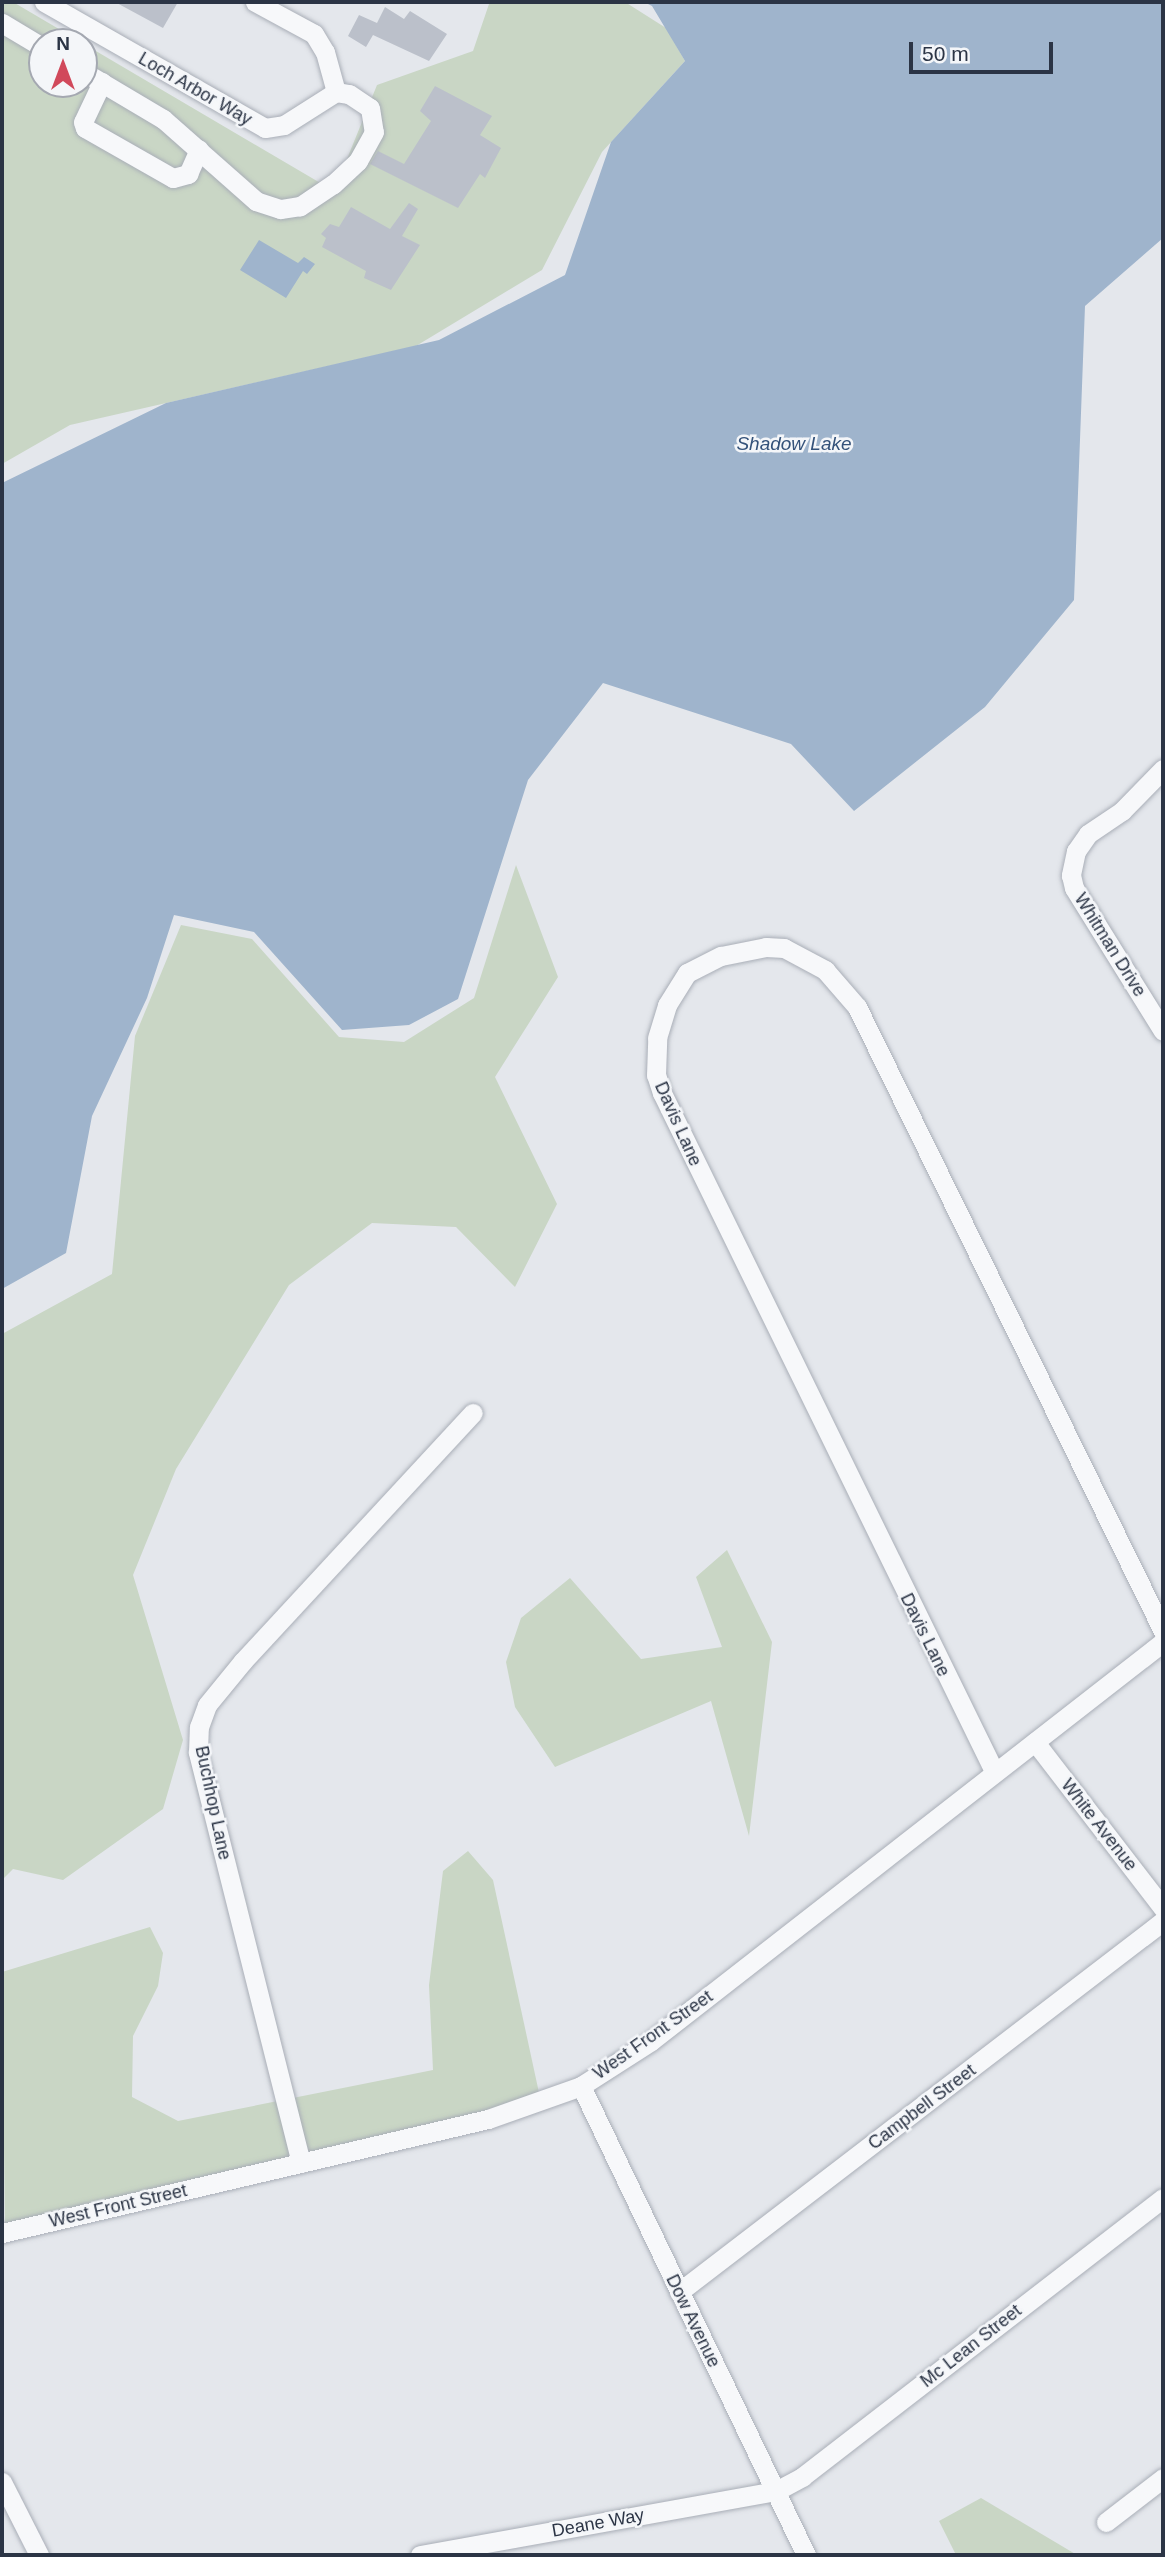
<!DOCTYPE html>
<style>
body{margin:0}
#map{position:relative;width:1165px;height:2557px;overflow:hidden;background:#e4e7ec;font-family:Arial,sans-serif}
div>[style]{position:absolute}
.green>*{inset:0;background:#c9d6c5}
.water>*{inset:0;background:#9fb4cc}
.building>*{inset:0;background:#bbc0ca}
.roads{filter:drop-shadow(0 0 2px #a9aeb7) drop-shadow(0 0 2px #a9aeb7)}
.minor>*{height:19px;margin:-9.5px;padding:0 9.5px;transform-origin:9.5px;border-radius:9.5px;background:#f7f8fa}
span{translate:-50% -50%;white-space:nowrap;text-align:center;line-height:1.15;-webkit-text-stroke:5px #f4f6f9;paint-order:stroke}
.street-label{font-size:18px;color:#2b3445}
.water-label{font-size:19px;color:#34527a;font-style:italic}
.frame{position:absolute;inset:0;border:4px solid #2b3445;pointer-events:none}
.north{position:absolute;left:28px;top:28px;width:70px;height:70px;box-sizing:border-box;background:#f4f6f9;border:2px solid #a4a8b1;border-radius:50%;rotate:0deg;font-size:19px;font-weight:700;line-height:28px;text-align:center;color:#2b3445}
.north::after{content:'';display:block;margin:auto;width:24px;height:32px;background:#d1495b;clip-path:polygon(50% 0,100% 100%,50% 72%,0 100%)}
.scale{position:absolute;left:909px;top:42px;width:144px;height:32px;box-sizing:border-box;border:4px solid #2b3445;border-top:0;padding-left:9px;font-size:21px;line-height:24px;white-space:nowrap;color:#2b3445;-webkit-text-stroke:5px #f4f6f9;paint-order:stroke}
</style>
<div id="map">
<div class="green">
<i style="clip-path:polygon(2px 2px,13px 2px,81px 42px,42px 42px,42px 84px,84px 84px,84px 44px,334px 191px,377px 85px,473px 51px,489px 4px,625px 2px,666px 28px,685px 61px,602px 152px,542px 270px,416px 346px,70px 425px,2px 464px)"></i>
<i style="clip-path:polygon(516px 865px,558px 977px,495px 1077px,557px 1204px,515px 1287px,456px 1227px,372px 1223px,289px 1285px,176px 1469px,133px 1575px,183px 1740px,163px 1809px,63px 1880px,13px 1869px,2px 1880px,2px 1334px,112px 1274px,135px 1036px,181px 925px,252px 939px,339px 1037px,404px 1042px,474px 998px)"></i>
<i style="clip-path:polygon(727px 1550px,772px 1642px,749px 1836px,711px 1701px,555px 1767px,515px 1707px,506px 1662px,521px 1618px,570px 1578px,641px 1659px,722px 1647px,696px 1577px)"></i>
<i style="clip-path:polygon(468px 1851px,493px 1880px,541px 2102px,5px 2234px,2px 1972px,150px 1927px,163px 1953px,158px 1986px,133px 2036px,132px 2097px,178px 2121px,433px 2070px,429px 1985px,443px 1871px)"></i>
<i style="clip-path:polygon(981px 2498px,1077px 2555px,956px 2555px,939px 2521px)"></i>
</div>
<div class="water">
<i style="clip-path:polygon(644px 2px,1163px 2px,1163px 238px,1085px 306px,1074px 600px,985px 707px,854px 811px,791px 744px,603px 683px,528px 780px,458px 999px,409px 1025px,342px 1030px,254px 932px,174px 915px,147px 998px,92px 1116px,66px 1253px,2px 1289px,2px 483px,166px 403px,439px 340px,565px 275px,611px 142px,685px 61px,652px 6px)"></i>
<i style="clip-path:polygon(259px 240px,298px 263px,304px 257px,315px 264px,307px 274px,303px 271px,286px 298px,240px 270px)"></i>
</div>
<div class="building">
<i style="clip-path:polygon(115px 2px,178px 2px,163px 28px)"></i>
<i style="clip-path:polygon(385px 7px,404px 19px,410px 11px,447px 34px,429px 61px,373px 35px,366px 47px,348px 36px,359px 15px,377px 23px)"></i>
<i style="clip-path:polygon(435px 86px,492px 116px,480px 135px,501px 148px,485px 178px,480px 174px,458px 208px,370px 164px,378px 151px,404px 164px,431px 121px,420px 111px)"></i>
<i style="clip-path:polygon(409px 203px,418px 209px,402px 236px,420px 245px,391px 290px,364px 278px,366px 271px,322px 247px,326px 238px,321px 234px,330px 224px,339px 227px,351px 207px,390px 229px)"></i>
</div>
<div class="roads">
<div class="minor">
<i style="left:44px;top:2px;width:254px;rotate:29.7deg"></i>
<i style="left:265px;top:128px;width:19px;rotate:-9deg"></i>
<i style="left:284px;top:125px;width:62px;rotate:-32.4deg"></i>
<i style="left:336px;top:92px;width:13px;rotate:9deg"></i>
<i style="left:349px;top:94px;width:25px;rotate:34deg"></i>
<i style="left:370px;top:108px;width:24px;rotate:81deg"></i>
<i style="left:374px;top:132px;width:33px;rotate:119deg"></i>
<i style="left:358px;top:161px;width:34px;rotate:137deg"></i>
<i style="left:333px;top:184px;width:40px;rotate:146deg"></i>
<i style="left:300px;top:206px;width:20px;rotate:171deg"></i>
<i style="left:280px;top:209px;width:25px;rotate:-162deg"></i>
<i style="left:256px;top:201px;width:124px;rotate:-138.6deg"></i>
<i style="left:163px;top:119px;width:92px;rotate:-149.3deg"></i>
<i style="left:255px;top:2px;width:67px;rotate:28.5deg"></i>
<i style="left:314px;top:34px;width:21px;rotate:59deg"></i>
<i style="left:325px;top:52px;width:41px;rotate:74.6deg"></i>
<i style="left:2px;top:23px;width:47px;rotate:31deg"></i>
<i style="left:102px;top:82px;width:44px;rotate:115.4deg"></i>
<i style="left:83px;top:122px;width:6px;rotate:72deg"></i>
<i style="left:85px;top:128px;width:101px;rotate:29.6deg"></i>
<i style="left:173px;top:178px;width:16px;rotate:-15deg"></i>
<i style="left:188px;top:174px;width:27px;rotate:-66deg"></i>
<i style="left:1163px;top:769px;width:59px;rotate:134.3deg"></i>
<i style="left:1122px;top:811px;width:41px;rotate:145.9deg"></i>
<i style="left:1088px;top:834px;width:21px;rotate:125deg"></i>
<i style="left:1076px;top:851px;width:25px;rotate:102deg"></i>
<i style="left:1071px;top:875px;width:13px;rotate:77deg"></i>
<i style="left:1074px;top:888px;width:168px;rotate:58.1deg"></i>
<i style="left:1035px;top:1742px;width:210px;rotate:52.4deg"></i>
<i style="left:994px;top:1771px;width:755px;rotate:-116.09deg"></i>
<i style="left:662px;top:1093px;width:19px;rotate:-108deg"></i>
<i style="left:656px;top:1075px;width:37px;rotate:-88deg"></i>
<i style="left:657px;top:1038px;width:34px;rotate:-73deg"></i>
<i style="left:667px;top:1005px;width:38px;rotate:-58deg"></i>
<i style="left:687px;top:973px;width:38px;rotate:-27deg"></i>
<i style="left:721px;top:956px;width:46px;rotate:-11.3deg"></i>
<i style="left:766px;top:947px;width:18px;rotate:3deg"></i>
<i style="left:784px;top:948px;width:47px;rotate:28.2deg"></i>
<i style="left:825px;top:970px;width:49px;rotate:49.1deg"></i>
<i style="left:857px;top:1007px;width:695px;rotate:63.88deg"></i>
<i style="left:581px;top:2086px;width:520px;rotate:64.37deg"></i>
<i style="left:301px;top:2163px;width:424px;rotate:-104.1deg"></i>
<i style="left:198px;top:1752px;width:25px;rotate:-88deg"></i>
<i style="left:199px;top:1727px;width:23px;rotate:-70deg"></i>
<i style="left:207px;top:1705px;width:57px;rotate:-50.7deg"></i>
<i style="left:243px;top:1661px;width:338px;rotate:-47.2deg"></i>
<i style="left:2px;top:2233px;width:499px;rotate:-13.2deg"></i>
<i style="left:488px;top:2119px;width:99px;rotate:-19.5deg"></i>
<i style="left:581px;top:2086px;width:83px;rotate:-32.7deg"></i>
<i style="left:651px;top:2041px;width:649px;rotate:-37.93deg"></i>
<i style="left:679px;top:2292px;width:610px;rotate:-37.47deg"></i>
<i style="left:2px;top:2482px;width:82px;rotate:63.1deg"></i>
<i style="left:1106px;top:2522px;width:72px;rotate:-37.7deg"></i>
<i style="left:420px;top:2555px;width:362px;rotate:-10.2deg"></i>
<i style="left:776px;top:2491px;width:30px;rotate:-28deg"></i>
<i style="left:802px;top:2477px;width:456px;rotate:-37.7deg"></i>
</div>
</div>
<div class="street-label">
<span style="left:195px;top:89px;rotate:30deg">Loch Arbor Way</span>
<span style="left:1110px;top:945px;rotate:58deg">Whitman Drive</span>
<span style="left:678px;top:1124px;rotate:66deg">Davis Lane</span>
<span style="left:925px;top:1635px;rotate:64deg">Davis Lane</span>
<span style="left:213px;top:1803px;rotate:78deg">Buchhop Lane</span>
<span style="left:1099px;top:1825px;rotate:52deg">White Avenue</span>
<span style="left:653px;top:2035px;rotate:-35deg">West Front Street</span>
<span style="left:922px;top:2107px;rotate:-37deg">Campbell Street</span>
<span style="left:118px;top:2206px;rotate:-13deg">West Front Street</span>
<span style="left:693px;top:2321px;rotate:64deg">Dow Avenue</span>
<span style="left:971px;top:2346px;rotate:-38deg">Mc Lean Street</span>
<span style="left:598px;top:2523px;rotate:-10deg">Deane Way</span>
</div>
<div class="water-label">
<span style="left:794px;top:444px">Shadow Lake</span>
</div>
<div class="frame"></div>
<div class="north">N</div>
<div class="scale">50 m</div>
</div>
